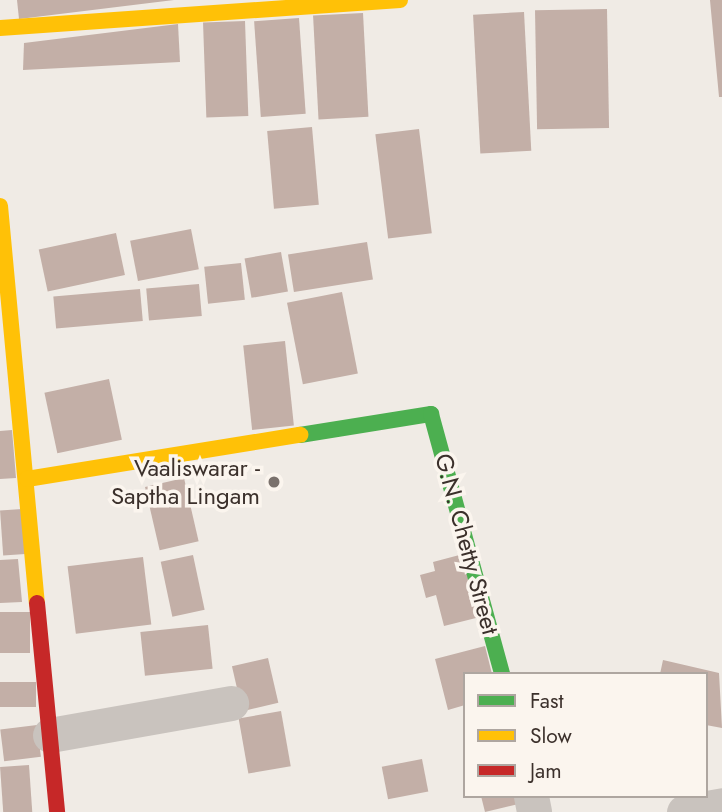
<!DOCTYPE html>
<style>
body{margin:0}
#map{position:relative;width:722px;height:812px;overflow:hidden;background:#f0ebe5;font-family:Jost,sans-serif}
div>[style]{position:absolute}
.building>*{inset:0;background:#c3afa7;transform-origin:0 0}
.street>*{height:35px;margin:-17.5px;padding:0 17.5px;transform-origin:17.5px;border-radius:17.5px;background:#c9c3be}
.fast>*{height:16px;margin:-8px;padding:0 8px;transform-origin:8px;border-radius:8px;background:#4caf50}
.slow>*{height:16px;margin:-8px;padding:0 8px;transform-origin:8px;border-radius:8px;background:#ffc107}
.jam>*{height:16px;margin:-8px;padding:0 8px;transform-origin:8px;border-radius:8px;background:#c62828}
.dots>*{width:19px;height:19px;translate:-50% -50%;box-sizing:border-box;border:4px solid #fbf5ee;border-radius:50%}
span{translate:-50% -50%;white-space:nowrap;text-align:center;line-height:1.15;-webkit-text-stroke:7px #fbf5ee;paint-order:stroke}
.poi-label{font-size:24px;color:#3b302b}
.right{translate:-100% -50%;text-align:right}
.street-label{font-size:24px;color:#3b302b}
.legend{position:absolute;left:463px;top:672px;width:245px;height:126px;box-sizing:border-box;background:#fbf5ee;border:2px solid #aea6a0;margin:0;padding:9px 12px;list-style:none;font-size:21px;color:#3b302b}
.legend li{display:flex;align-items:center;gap:14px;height:35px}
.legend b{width:35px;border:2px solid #aea6a0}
</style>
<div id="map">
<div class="building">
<i style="clip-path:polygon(17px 0,174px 0,19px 19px)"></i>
<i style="clip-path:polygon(710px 0,722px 0,722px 97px,719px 97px)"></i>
<i style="left:607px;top:9px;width:119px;height:72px;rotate:89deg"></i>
<i style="left:524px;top:12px;width:139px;height:51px;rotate:87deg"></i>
<i style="left:363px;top:13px;width:104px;height:50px;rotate:87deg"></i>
<i style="left:299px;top:18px;width:96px;height:45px;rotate:86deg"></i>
<i style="left:245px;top:21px;width:95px;height:42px;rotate:88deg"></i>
<i style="clip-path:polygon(178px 24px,180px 62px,23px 70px,24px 43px)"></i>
<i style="left:312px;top:127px;width:78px;height:45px;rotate:85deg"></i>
<i style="left:419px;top:129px;width:105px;height:44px;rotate:83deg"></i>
<i style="left:191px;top:229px;width:41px;height:62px;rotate:79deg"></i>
<i style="left:116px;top:233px;width:43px;height:79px;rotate:78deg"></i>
<i style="left:367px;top:242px;width:38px;height:80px;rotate:81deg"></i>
<i style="left:281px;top:252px;width:40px;height:37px;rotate:80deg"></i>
<i style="left:241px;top:263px;width:37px;height:37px;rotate:84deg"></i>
<i style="left:199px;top:284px;width:32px;height:53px;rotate:85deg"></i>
<i style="left:140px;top:289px;width:32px;height:87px;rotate:85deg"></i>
<i style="left:342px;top:292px;width:83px;height:56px;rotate:79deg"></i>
<i style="left:285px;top:341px;width:85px;height:42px;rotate:84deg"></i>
<i style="left:109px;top:379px;width:62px;height:66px;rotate:78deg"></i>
<i style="clip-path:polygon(12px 430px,16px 478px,0 479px,0 431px)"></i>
<i style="left:184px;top:478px;width:65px;height:40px;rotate:77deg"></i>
<i style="left:22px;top:509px;width:45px;height:22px;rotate:86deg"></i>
<i style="clip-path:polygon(467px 553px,484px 616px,444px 626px,436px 595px,426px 598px,420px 575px,435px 571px,433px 562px)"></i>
<i style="left:193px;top:555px;width:56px;height:33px;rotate:78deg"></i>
<i style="left:143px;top:557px;width:68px;height:76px;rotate:83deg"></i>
<i style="clip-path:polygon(18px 559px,22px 602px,0 603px,0 560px)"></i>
<i style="left:30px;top:612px;width:41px;height:30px;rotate:90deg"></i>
<i style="left:208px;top:625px;width:44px;height:68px;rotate:84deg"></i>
<i style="clip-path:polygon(485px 646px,492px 674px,465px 674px,465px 705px,448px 710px,435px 659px)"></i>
<i style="left:268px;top:658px;width:46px;height:37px;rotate:77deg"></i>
<i style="clip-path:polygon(663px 660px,719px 673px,722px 728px,706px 725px,706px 674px,660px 674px)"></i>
<i style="left:0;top:682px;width:36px;height:25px"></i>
<i style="left:281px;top:711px;width:56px;height:43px;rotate:80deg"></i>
<i style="left:37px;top:725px;width:32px;height:37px;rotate:83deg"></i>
<i style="left:422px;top:759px;width:33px;height:41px;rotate:79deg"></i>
<i style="left:29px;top:765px;width:47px;height:29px;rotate:86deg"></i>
<i style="clip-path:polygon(481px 796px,526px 796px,527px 802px,485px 812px)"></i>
</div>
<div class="street">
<i style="left:50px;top:735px;width:184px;rotate:-10deg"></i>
<i style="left:531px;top:796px;width:16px;rotate:79deg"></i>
<i style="left:684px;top:812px;width:39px;rotate:-10deg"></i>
</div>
<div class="fast">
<i style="left:300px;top:435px;width:133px;rotate:-9.1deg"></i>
<i style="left:431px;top:414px;width:270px;rotate:74.7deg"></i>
</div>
<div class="slow">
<i style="left:0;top:28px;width:401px;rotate:-4deg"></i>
<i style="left:0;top:206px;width:399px;rotate:84.7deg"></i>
<i style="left:27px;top:479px;width:277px;rotate:-9.2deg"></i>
</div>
<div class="jam">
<i style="left:37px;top:603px;width:210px;rotate:84.5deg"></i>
</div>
<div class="dots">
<i style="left:274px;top:482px;background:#7a716c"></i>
</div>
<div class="poi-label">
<span class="right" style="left:260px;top:482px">Vaaliswarar -<br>Saptha Lingam</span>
</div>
<div class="street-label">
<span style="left:467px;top:544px;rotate:75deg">G.N. Chetty Street</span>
</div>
<ul class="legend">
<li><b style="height:9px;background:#4caf50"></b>Fast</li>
<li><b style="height:9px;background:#ffc107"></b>Slow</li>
<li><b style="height:9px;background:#c62828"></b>Jam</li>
</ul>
</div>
